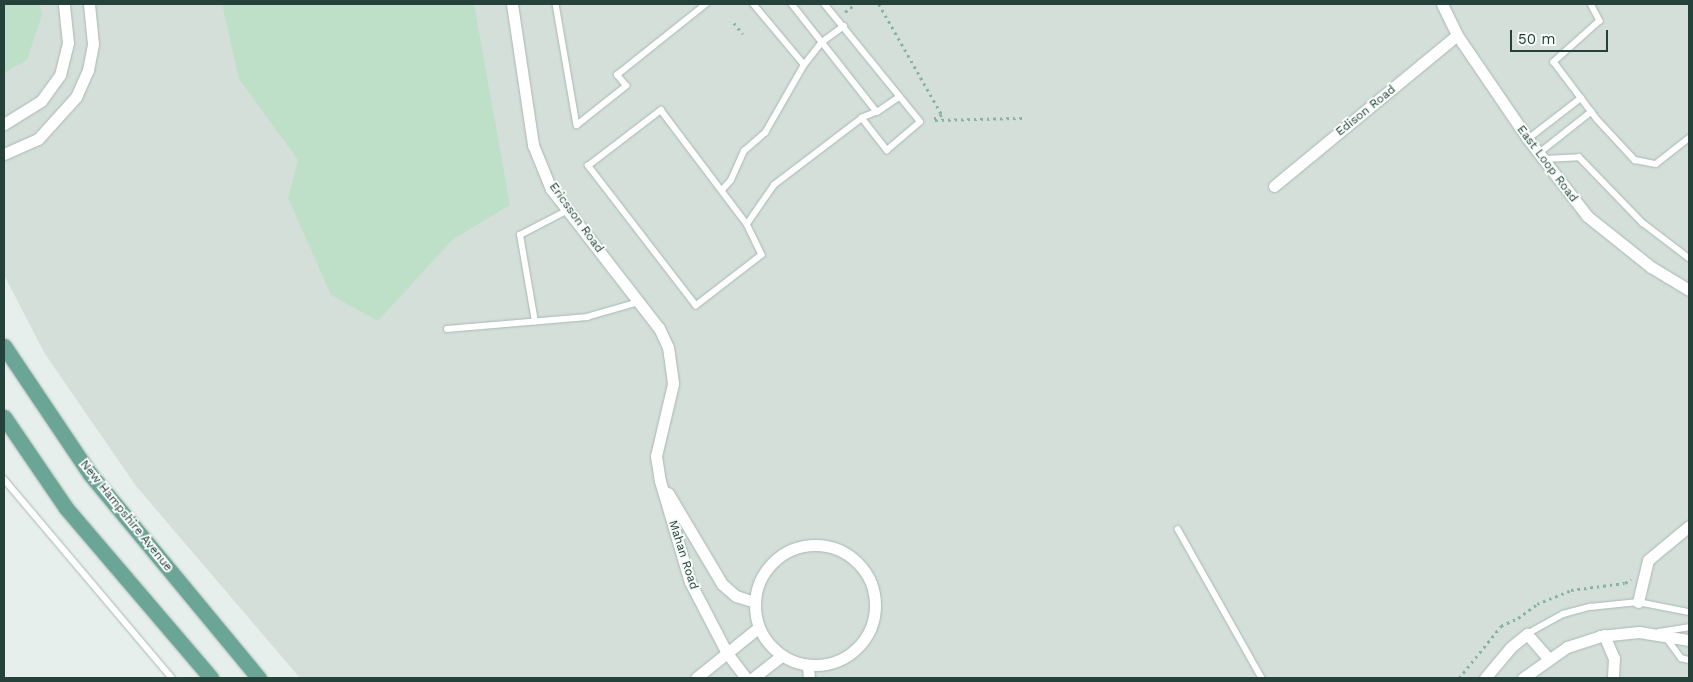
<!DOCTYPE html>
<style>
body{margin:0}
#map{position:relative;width:1693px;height:682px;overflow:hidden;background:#e6efeb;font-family:"Work Sans",sans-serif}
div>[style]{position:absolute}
.built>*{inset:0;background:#d4dfda}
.green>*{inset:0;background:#bfe0c8}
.path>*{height:2.5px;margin-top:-1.25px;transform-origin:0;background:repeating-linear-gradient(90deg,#86b3a5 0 2.5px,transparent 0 6.5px)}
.roads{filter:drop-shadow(0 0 1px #a8b8b2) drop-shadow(0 0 1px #a8b8b2)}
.lane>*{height:5.5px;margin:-2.75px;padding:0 2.75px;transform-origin:2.75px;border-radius:2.75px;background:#fff}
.street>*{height:11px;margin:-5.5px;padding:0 5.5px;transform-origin:5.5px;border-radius:5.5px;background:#fff}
.street>.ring{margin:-5.5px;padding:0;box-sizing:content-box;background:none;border:11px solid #fff;border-radius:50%}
.primary>*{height:15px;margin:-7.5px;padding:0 7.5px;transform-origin:7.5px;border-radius:7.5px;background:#6aa596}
span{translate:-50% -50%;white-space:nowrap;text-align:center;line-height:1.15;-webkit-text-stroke:4px #f7fbf9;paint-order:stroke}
.street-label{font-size:12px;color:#24423a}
.frame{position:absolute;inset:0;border:5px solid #24423a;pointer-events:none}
.scale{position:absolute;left:1510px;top:30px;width:98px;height:22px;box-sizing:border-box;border:2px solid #24423a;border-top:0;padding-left:6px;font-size:15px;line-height:18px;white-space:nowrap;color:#24423a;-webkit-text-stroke:4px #f7fbf9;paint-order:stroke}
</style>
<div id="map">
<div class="built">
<i style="clip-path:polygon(4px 4px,1689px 4px,1689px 678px,300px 678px,136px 486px,45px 354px,4px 275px)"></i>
</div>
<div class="green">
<i style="clip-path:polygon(4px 4px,40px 4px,42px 15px,27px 60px,4px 73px)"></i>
<i style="clip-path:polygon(222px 4px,474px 4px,510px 205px,452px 240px,378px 321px,331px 295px,288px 198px,298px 160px,239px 79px)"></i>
</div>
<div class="path">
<i style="left:879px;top:4px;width:128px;rotate:60.4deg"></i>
<i style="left:942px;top:115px;width:10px;rotate:151deg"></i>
<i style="left:845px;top:12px;width:13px;rotate:-39deg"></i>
<i style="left:734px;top:23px;width:14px;rotate:51deg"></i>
<i style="left:935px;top:120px;width:91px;rotate:-1.3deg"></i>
<i style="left:1459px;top:678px;width:67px;rotate:-51.1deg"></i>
<i style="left:1501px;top:626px;width:19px;rotate:-25deg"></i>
<i style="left:1518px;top:618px;width:24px;rotate:-36deg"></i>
<i style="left:1537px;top:604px;width:37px;rotate:-22deg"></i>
<i style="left:1571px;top:590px;width:54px;rotate:-7.4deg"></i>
<i style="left:1625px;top:583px;width:7px;rotate:-34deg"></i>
</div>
<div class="roads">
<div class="lane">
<i style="left:556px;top:4px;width:123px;rotate:80.2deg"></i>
<i style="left:577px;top:125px;width:63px;rotate:-38.5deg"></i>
<i style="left:626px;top:86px;width:14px;rotate:-129deg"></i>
<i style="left:617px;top:75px;width:114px;rotate:-38.6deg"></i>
<i style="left:792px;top:4px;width:137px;rotate:51.8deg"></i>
<i style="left:877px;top:112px;width:16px;rotate:158deg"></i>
<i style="left:862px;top:118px;width:41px;rotate:52deg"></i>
<i style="left:887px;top:150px;width:43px;rotate:-40.3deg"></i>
<i style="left:920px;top:122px;width:152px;rotate:-129.1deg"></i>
<i style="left:1591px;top:4px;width:19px;rotate:62deg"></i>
<i style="left:1600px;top:21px;width:62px;rotate:138.3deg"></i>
<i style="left:1554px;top:62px;width:71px;rotate:53deg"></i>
<i style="left:1597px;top:119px;width:56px;rotate:47.2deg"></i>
<i style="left:1635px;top:160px;width:21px;rotate:11deg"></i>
<i style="left:1656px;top:164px;width:42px;rotate:-38.2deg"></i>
<i style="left:804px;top:65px;width:29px;rotate:-52deg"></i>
<i style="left:822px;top:42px;width:27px;rotate:-36deg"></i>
<i style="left:661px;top:110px;width:143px;rotate:53deg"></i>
<i style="left:747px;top:224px;width:34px;rotate:64deg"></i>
<i style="left:762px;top:255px;width:83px;rotate:142.3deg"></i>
<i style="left:696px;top:306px;width:177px;rotate:-127.6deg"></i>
<i style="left:588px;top:166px;width:92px;rotate:-37.5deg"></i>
<i style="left:877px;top:112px;width:27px;rotate:-34deg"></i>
<i style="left:1528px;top:139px;width:67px;rotate:-37.7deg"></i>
<i style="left:1538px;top:154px;width:68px;rotate:-38.4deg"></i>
<i style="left:1544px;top:159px;width:35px;rotate:-3deg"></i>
<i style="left:1579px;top:157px;width:92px;rotate:45.9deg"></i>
<i style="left:1643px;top:223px;width:58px;rotate:37.3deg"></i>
<i style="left:722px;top:190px;width:13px;rotate:-48deg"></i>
<i style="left:731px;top:180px;width:32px;rotate:-66deg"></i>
<i style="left:744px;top:151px;width:28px;rotate:-41deg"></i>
<i style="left:765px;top:133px;width:78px;rotate:-60.2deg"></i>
<i style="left:804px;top:65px;width:80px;rotate:-129.9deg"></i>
<i style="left:747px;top:224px;width:47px;rotate:-55.3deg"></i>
<i style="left:774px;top:185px;width:111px;rotate:-37.3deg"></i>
<i style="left:535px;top:322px;width:88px;rotate:-99.8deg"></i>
<i style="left:520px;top:235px;width:54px;rotate:-27.5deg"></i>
<i style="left:447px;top:329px;width:141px;rotate:-4.9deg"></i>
<i style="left:587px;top:317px;width:54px;rotate:-16.1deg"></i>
<i style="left:4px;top:479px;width:260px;rotate:49.8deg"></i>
<i style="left:1178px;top:529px;width:171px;rotate:60.6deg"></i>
<i style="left:1659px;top:632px;width:30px;rotate:-9deg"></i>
<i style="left:1527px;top:634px;width:41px;rotate:-29.1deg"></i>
<i style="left:1563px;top:614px;width:28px;rotate:-15deg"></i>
<i style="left:1590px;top:607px;width:48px;rotate:-5.9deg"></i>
<i style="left:1638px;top:602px;width:52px;rotate:11.1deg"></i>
<i style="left:1666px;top:637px;width:26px;rotate:54deg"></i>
<i style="left:1681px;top:658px;width:8px;rotate:14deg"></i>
</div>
<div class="street">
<i style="left:512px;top:4px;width:143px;rotate:81.5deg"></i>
<i style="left:533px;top:145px;width:48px;rotate:67.8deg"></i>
<i style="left:551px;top:189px;width:176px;rotate:52.2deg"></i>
<i style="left:659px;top:328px;width:21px;rotate:65deg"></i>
<i style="left:668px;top:347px;width:37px;rotate:82deg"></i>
<i style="left:673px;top:384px;width:74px;rotate:103.3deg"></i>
<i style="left:656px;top:456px;width:25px;rotate:81deg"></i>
<i style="left:660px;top:481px;width:105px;rotate:73.5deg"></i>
<i style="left:690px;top:582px;width:80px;rotate:62.5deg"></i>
<i style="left:727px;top:653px;width:31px;rotate:53deg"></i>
<i style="left:1442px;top:4px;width:34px;rotate:64deg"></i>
<i style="left:1457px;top:35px;width:126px;rotate:55.7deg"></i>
<i style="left:1528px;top:139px;width:97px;rotate:52.5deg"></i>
<i style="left:1587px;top:216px;width:82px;rotate:38.6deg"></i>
<i style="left:1651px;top:267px;width:44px;rotate:31.2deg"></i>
<i style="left:4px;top:124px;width:44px;rotate:-31.9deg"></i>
<i style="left:41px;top:101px;width:32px;rotate:-54deg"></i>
<i style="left:60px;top:75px;width:33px;rotate:-76deg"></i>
<i style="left:68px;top:43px;width:39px;rotate:-96deg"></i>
<i style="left:4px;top:154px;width:37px;rotate:-24deg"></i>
<i style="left:38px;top:139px;width:57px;rotate:-47.9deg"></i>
<i style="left:76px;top:97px;width:30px;rotate:-66deg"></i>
<i style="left:88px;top:70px;width:26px;rotate:-79deg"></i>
<i style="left:93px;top:44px;width:40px;rotate:-95.7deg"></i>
<i style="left:1274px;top:186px;width:237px;rotate:-39.5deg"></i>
<i style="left:668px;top:493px;width:106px;rotate:59.3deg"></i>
<i style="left:722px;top:584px;width:18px;rotate:41deg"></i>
<i style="left:736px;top:596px;width:19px;rotate:18deg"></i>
<i class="ring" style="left:755px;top:545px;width:109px;height:109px"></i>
<i style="left:1638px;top:602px;width:43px;rotate:-76.6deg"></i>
<i style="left:1648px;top:560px;width:53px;rotate:-39.7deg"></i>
<i style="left:1604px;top:635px;width:25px;rotate:67deg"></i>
<i style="left:1614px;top:658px;width:20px;rotate:93deg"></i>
<i style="left:808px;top:665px;width:13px;rotate:86deg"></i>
<i style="left:696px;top:678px;width:80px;rotate:-38.9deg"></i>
<i style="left:753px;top:678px;width:36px;rotate:-38deg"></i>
<i style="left:1485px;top:678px;width:40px;rotate:-50deg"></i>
<i style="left:1511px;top:647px;width:21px;rotate:-39deg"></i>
<i style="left:1527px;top:634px;width:32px;rotate:49deg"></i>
<i style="left:1523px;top:678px;width:54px;rotate:-35.2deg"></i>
<i style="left:1567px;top:647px;width:35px;rotate:-18deg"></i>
<i style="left:1600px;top:636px;width:39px;rotate:-6deg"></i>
<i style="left:1639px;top:632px;width:51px;rotate:9.1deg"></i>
</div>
<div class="primary">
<i style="left:4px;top:346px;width:154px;rotate:56.1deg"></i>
<i style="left:90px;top:474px;width:265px;rotate:50.4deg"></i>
<i style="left:4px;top:417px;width:110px;rotate:55.7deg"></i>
<i style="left:66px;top:508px;width:223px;rotate:49.5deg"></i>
</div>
</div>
<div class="street-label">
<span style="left:1366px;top:111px;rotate:-39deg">Edison Road</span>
<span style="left:1547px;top:164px;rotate:53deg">East Loop Road</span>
<span style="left:576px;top:218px;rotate:54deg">Ericsson Road</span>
<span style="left:126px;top:516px;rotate:51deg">New Hampshire Avenue</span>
<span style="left:683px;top:555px;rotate:72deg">Mahan Road</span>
</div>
<div class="frame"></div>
<div class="scale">50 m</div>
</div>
